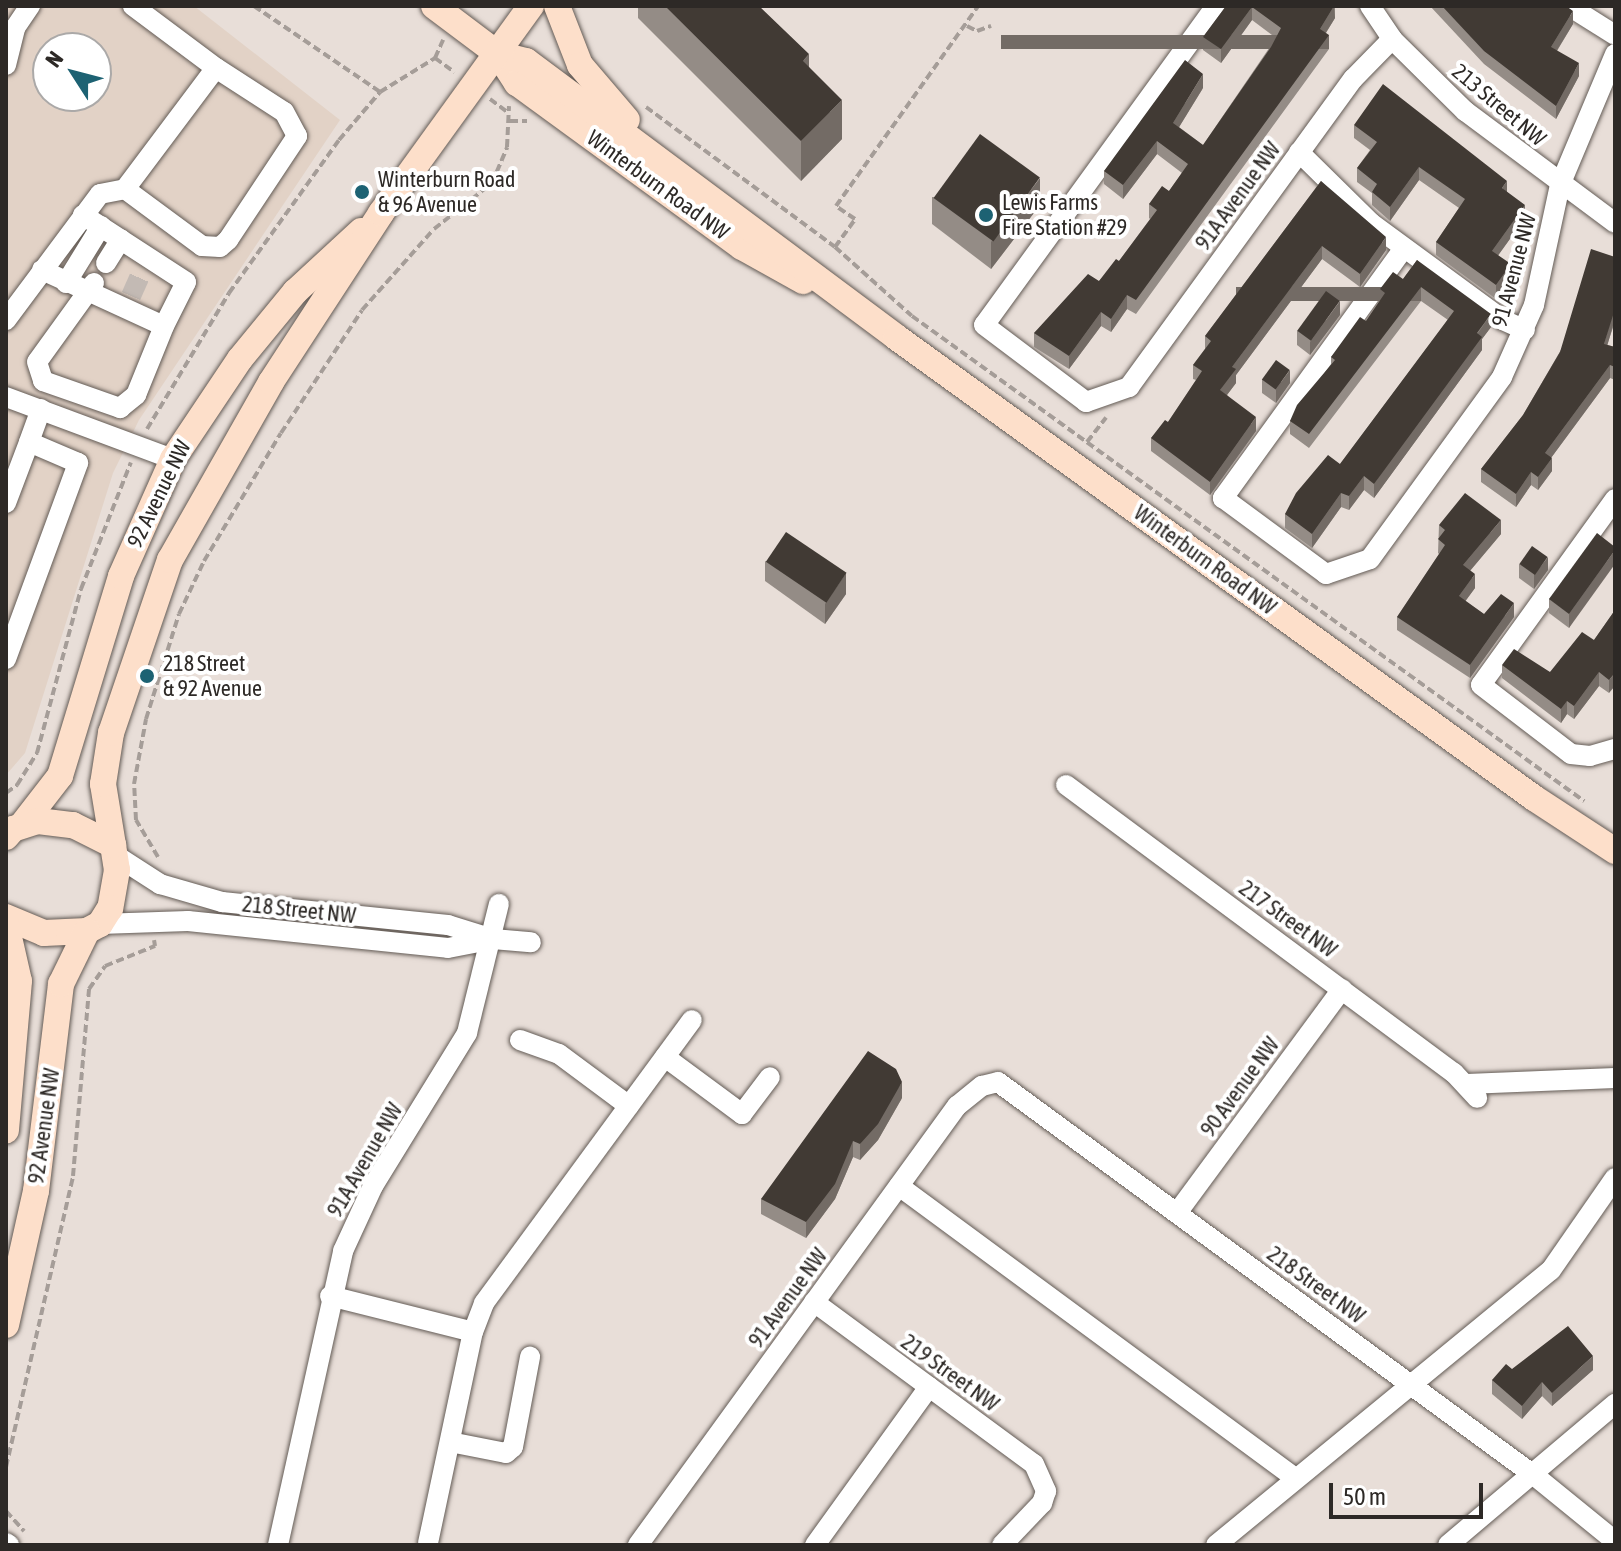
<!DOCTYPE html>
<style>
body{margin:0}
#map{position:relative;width:1621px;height:1551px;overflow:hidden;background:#e8ded8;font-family:"Asap Condensed",sans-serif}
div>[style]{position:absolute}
.built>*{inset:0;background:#e2d2c6}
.minor-tunnel>*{height:20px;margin-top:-10px;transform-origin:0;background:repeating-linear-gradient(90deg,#c3bab4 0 20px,transparent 0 30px)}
.path>*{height:4px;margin-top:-2px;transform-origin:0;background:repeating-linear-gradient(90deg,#a59d98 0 8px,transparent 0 12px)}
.roads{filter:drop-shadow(0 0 2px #635b55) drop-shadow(0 0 2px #635b55)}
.minor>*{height:20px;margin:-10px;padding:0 10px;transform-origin:10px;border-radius:10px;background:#fff}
.major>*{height:26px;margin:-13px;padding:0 13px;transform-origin:13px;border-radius:13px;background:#fddfca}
.wall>*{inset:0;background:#948c86}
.shaded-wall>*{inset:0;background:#736b65;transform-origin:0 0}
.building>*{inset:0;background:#413a34;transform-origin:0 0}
.dots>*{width:22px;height:22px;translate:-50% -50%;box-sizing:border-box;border:4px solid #fff;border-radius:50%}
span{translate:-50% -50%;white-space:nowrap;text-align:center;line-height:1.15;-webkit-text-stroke:8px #fff;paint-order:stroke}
.street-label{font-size:22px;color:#2d2926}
.poi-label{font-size:22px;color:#2d2926}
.left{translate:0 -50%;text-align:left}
.frame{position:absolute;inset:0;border:8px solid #2d2926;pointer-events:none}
.north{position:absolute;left:32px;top:32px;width:80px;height:80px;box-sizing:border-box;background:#fff;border:2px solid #aba9a8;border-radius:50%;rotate:306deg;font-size:22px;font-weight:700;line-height:32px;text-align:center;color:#2d2926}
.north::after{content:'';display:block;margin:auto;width:28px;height:36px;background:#1d6273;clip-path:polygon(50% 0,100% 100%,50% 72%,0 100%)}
.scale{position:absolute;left:1329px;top:1483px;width:154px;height:36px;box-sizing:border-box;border:4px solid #2d2926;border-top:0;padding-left:10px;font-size:24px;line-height:28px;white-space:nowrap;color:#2d2926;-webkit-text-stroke:6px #fff;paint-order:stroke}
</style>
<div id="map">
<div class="built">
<i style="clip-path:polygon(evenodd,6px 6px,194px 6px,340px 120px,139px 420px,113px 473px,25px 753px,6px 775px,6px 6px,48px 48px,96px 48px,96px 96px,48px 96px,48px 48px)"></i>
</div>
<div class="minor-tunnel">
<i style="left:131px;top:296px;width:22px;rotate:-66deg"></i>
</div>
<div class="path">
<i style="left:254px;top:6px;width:153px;rotate:34.3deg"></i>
<i style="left:967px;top:26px;width:11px;rotate:27deg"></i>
<i style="left:977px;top:31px;width:15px;rotate:-20deg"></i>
<i style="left:435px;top:58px;width:24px;rotate:36deg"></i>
<i style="left:490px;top:99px;width:21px;rotate:37deg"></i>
<i style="left:646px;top:107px;width:235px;rotate:36.5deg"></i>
<i style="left:835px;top:247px;width:103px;rotate:41.9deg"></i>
<i style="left:912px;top:316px;width:829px;rotate:35.82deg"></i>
<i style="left:510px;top:121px;width:17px"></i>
<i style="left:835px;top:247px;width:34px;rotate:-54deg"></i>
<i style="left:855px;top:219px;width:23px;rotate:-146deg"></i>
<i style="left:836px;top:206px;width:245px;rotate:-54.6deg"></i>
<i style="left:147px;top:429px;width:159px;rotate:-58.9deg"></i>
<i style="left:229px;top:293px;width:188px;rotate:-54.3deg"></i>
<i style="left:339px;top:140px;width:63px;rotate:-49.5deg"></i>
<i style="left:380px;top:92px;width:65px;rotate:-31.7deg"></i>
<i style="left:435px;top:58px;width:20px;rotate:-66deg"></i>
<i style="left:1087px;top:442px;width:31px;rotate:-52deg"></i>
<i style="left:6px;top:793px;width:14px;rotate:-36deg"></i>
<i style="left:17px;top:785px;width:38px;rotate:-58deg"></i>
<i style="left:37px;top:753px;width:170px;rotate:-75deg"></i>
<i style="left:81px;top:589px;width:136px;rotate:-68.5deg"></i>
<i style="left:158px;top:857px;width:43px;rotate:-120.7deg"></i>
<i style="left:136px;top:820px;width:36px;rotate:-93deg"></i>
<i style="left:134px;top:784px;width:66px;rotate:-79.5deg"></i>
<i style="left:146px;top:719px;width:110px;rotate:-72.6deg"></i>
<i style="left:179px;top:614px;width:59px;rotate:-64.7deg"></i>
<i style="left:204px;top:561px;width:149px;rotate:-59deg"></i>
<i style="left:281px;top:433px;width:147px;rotate:-56.6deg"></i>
<i style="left:362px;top:310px;width:108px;rotate:-48.4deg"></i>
<i style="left:434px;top:229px;width:74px;rotate:-38.4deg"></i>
<i style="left:492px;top:183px;width:39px;rotate:-67deg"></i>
<i style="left:507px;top:147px;width:41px;rotate:-87.2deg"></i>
<i style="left:6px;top:1467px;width:299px;rotate:-77deg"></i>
<i style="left:73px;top:1176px;width:188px;rotate:-85.1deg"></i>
<i style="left:89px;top:989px;width:28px;rotate:-55deg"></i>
<i style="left:105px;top:966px;width:54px;rotate:-21.8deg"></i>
<i style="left:155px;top:946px;width:6px;rotate:-99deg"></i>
<i style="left:6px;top:1511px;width:27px;rotate:48deg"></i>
</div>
<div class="roads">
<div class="minor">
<i style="left:1216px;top:6px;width:394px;rotate:126deg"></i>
<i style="left:984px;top:325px;width:128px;rotate:37deg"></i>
<i style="left:1086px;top:402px;width:46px;rotate:-19.2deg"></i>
<i style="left:1129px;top:387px;width:381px;rotate:-54deg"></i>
<i style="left:1353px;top:79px;width:56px;rotate:-45.7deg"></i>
<i style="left:1370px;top:6px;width:40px;rotate:56deg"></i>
<i style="left:1392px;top:39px;width:103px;rotate:44.6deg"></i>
<i style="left:1465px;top:111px;width:187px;rotate:36.7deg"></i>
<i style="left:1569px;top:6px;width:54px;rotate:32.2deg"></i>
<i style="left:6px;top:65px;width:38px;rotate:-76deg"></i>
<i style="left:15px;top:28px;width:27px;rotate:-56deg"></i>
<i style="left:1299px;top:152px;width:101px;rotate:44.6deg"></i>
<i style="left:1371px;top:223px;width:164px;rotate:36.3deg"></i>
<i style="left:1503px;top:320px;width:24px;rotate:24deg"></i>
<i style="left:125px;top:189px;width:96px;rotate:36.5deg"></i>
<i style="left:202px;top:246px;width:18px;rotate:3deg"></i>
<i style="left:220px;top:247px;width:11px;rotate:-41deg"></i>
<i style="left:228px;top:240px;width:125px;rotate:-56.4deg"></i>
<i style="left:297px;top:136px;width:27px;rotate:-118deg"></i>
<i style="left:284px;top:112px;width:81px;rotate:-147.1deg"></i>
<i style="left:1404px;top:248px;width:309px;rotate:125.9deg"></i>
<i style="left:1223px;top:498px;width:128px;rotate:36.4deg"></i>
<i style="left:1326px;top:574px;width:46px;rotate:-18.8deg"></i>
<i style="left:1370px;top:559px;width:225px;rotate:-54deg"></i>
<i style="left:1502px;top:377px;width:79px;rotate:-66deg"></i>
<i style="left:1534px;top:305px;width:123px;rotate:-77.8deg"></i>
<i style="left:1560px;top:185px;width:142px;rotate:-67.2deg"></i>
<i style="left:106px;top:263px;width:28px;rotate:-58deg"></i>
<i style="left:42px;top:270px;width:134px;rotate:24.7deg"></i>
<i style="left:164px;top:326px;width:49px;rotate:-63.4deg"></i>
<i style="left:186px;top:282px;width:123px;rotate:-147deg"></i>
<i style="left:66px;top:283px;width:67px;rotate:-58.4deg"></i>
<i style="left:94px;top:283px;width:97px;rotate:125.8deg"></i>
<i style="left:37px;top:362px;width:20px;rotate:72deg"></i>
<i style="left:43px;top:381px;width:82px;rotate:19.3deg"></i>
<i style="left:120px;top:408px;width:21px;rotate:-39deg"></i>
<i style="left:136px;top:395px;width:74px;rotate:-67.9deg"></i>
<i style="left:6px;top:320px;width:157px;rotate:-53.3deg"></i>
<i style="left:100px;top:194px;width:25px;rotate:-11deg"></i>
<i style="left:125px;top:189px;width:151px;rotate:-53.1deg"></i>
<i style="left:216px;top:68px;width:104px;rotate:-143.2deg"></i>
<i style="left:6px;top:397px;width:178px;rotate:20.4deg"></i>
<i style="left:1615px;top:499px;width:229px;rotate:125.8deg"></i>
<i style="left:1481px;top:685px;width:113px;rotate:37.5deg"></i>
<i style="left:1571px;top:754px;width:19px;rotate:6deg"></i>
<i style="left:1590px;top:756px;width:26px;rotate:-16deg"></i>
<i style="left:6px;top:503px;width:65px;rotate:-69.3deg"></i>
<i style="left:6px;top:659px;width:209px;rotate:-69.8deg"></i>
<i style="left:78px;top:463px;width:53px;rotate:-156.8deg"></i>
<i style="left:29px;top:442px;width:35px;rotate:-70deg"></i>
<i style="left:1066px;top:785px;width:483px;rotate:36.6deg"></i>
<i style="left:1454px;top:1073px;width:34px;rotate:47deg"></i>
<i style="left:115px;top:855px;width:54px;rotate:32.8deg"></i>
<i style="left:160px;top:884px;width:65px;rotate:16.2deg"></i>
<i style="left:222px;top:902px;width:227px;rotate:5.8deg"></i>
<i style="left:448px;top:925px;width:47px;rotate:17.3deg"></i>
<i style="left:493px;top:939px;width:38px;rotate:5deg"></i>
<i style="left:100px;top:924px;width:88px;rotate:-2deg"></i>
<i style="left:188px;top:921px;width:261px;rotate:5.9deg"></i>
<i style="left:448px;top:948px;width:42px;rotate:-11deg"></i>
<i style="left:520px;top:1040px;width:41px;rotate:19.7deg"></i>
<i style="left:559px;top:1054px;width:87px;rotate:36.6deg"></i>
<i style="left:665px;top:1057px;width:96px;rotate:36.5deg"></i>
<i style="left:742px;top:1114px;width:46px;rotate:-52.9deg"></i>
<i style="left:1467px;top:1084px;width:148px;rotate:-2.3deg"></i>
<i style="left:899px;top:1186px;width:493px;rotate:36.4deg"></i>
<i style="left:1177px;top:1213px;width:278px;rotate:-53.6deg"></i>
<i style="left:330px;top:1296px;width:147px;rotate:14.1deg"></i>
<i style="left:473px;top:1332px;width:31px;rotate:-69deg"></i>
<i style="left:484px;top:1303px;width:351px;rotate:-53.7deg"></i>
<i style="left:814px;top:1302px;width:273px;rotate:36.4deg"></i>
<i style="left:1034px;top:1464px;width:30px;rotate:66deg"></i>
<i style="left:1046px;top:1491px;width:13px;rotate:108deg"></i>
<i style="left:1042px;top:1503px;width:58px;rotate:133.6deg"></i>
<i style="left:450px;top:1442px;width:57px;rotate:11.1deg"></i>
<i style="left:506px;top:1453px;width:9px;rotate:-41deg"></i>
<i style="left:513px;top:1447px;width:92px;rotate:-79.3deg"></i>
<i style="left:6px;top:1543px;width:4px;rotate:34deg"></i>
<i style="left:428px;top:1543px;width:216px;rotate:-78deg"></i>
<i style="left:278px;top:1545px;width:301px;rotate:-77.5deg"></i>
<i style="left:343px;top:1251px;width:72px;rotate:-65.2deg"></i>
<i style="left:373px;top:1186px;width:180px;rotate:-58.4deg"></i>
<i style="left:467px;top:1033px;width:133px;rotate:-76.1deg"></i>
<i style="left:638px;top:1545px;width:543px;rotate:-54deg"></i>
<i style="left:957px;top:1106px;width:32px;rotate:-39deg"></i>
<i style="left:982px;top:1086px;width:16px;rotate:-14deg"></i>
<i style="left:998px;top:1082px;width:666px;rotate:36.27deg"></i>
<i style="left:1535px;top:1476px;width:103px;rotate:39.1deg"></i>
<i style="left:815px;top:1545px;width:195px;rotate:-54.2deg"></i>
<i style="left:1216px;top:1545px;width:433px;rotate:-39.4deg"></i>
<i style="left:1551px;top:1270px;width:112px;rotate:-55.2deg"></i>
<i style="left:1448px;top:1545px;width:219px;rotate:-40.2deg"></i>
</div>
<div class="major">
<i style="left:434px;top:6px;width:80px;rotate:36.9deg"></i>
<i style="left:498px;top:54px;width:35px;rotate:57deg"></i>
<i style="left:517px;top:83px;width:278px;rotate:36.1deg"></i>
<i style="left:742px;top:247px;width:70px;rotate:29.1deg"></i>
<i style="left:557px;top:6px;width:63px;rotate:68.7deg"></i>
<i style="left:580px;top:65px;width:72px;rotate:49.5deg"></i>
<i style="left:498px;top:54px;width:29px;rotate:14deg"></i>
<i style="left:526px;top:61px;width:462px;rotate:36.7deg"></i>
<i style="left:896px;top:337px;width:787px;rotate:35.85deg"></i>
<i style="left:1534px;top:798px;width:97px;rotate:33.2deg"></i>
<i style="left:22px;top:825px;width:62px;rotate:-52.2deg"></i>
<i style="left:60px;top:776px;width:209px;rotate:-73deg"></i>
<i style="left:121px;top:576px;width:128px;rotate:-66deg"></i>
<i style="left:173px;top:459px;width:120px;rotate:-56.2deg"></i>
<i style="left:240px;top:359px;width:87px;rotate:-50.6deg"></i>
<i style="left:295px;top:292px;width:90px;rotate:-42.7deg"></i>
<i style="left:6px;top:837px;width:11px;rotate:-49deg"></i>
<i style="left:13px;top:829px;width:26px;rotate:-18deg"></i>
<i style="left:38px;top:821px;width:35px;rotate:7deg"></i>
<i style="left:73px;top:825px;width:45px;rotate:26.6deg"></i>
<i style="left:113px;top:845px;width:25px;rotate:81deg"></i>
<i style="left:117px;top:870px;width:39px;rotate:100deg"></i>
<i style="left:110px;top:908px;width:19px;rotate:122deg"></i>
<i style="left:100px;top:924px;width:15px;rotate:152deg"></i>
<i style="left:87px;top:931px;width:43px;rotate:177.3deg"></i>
<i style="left:44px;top:933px;width:41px;rotate:-157.2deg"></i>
<i style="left:113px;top:845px;width:62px;rotate:-99.3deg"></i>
<i style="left:103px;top:784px;width:52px;rotate:-81.1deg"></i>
<i style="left:111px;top:733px;width:183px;rotate:-71.2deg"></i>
<i style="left:170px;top:560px;width:205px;rotate:-60.4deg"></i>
<i style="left:271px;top:382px;width:202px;rotate:-56.9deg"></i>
<i style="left:381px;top:213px;width:256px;rotate:-54.1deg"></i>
<i style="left:6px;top:924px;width:58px;rotate:77.2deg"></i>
<i style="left:19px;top:981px;width:150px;rotate:95deg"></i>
<i style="left:6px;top:1325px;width:137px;rotate:-77.4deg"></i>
<i style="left:36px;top:1191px;width:209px;rotate:-83.1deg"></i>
<i style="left:61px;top:984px;width:59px;rotate:-63.9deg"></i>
</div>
</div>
<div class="wall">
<i style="clip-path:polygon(638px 6px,759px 6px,809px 67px,842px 139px,801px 181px,638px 18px)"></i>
<i style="clip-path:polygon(1226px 6px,1335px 6px,1335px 18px,1326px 33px,1329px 49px,1136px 314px,1127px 309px,1111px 332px,1101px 326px,1069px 369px,1034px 347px,1034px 333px,1099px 281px,1119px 261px,1150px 219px,1149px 218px,1149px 204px,1169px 191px,1182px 173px,1157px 154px,1123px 199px,1104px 184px,1104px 171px,1203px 88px,1179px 127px,1203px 145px,1276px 38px,1252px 20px,1221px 63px,1203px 50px,1203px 37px)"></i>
<i style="clip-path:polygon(1430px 6px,1566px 6px,1573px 24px,1557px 51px,1579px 76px,1556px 119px,1484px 64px)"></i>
<i style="clip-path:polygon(1354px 125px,1507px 192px,1525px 218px,1498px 255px,1511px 278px,1496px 299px,1436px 255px,1436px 242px,1459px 208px,1419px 180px,1390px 221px,1372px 205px,1372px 193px,1357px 182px,1357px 168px,1370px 150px,1354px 138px)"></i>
<i style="clip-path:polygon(1321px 181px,1386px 250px,1360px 287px,1322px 259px,1236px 375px,1236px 383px,1227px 395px,1256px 431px,1210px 495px,1151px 451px,1151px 438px,1168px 422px,1196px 380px,1193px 379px,1193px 365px,1205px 349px,1205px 336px)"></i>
<i style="clip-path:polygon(932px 197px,1040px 205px,991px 269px,932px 224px)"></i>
<i style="clip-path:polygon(1615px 257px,1615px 322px,1607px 345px,1615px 347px,1615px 380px,1610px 378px,1551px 458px,1552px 471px,1538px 490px,1531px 485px,1516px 507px,1481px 482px,1481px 469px,1523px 415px)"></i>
<i style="clip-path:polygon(1417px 260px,1491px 327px,1482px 339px,1482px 350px,1374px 498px,1364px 490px,1349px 510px,1341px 507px,1312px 548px,1285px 528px,1285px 514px,1340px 464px,1448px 320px,1421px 301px,1309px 448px,1290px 434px,1290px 421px,1331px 364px,1331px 357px,1366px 321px,1380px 300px,1380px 289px,1403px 279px)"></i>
<i style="clip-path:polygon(1340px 315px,1310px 355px,1297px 345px,1297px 331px)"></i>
<i style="clip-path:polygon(1262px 379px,1290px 383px,1276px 403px,1262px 393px)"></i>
<i style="clip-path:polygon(1615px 508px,1615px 525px,1613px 524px,1613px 511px)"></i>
<i style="clip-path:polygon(1439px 525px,1501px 534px,1470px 571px,1475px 588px,1465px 601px,1484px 614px,1514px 617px,1470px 678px,1397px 630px,1397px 617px,1439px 554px,1438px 553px)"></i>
<i style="clip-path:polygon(1615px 547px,1569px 628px,1549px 613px,1549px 599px)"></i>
<i style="clip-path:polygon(765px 561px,846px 594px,825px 624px,765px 581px)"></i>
<i style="clip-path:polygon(1519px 564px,1548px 570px,1534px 589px,1519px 578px)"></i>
<i style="clip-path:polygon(1615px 610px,1609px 693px,1599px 686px,1574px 719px,1567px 714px,1561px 723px,1502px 678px,1502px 665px,1550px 672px,1594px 640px)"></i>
<i style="clip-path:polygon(902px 1098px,878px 1140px,860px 1160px,853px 1157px,835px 1199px,806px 1238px,761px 1214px,761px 1199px)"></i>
<i style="clip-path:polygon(1512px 1369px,1593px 1370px,1552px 1406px,1542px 1396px,1522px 1419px,1492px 1394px,1492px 1380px)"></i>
</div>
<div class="shaded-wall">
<i style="clip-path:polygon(1334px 6px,1335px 18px,1320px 42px,1320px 29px)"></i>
<i style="clip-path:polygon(1252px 7px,1252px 20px,1221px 63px,1221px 49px)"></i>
<i style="clip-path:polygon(1573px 11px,1573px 24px,1551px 60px,1551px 47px)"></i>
<i style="left:1329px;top:35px;width:14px;height:328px;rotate:90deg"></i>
<i style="clip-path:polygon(809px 54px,809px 94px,803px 61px)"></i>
<i style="clip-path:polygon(1579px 63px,1579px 76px,1556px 119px,1556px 106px)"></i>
<i style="clip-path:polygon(1203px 74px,1203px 88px,1173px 137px,1173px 123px)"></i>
<i style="clip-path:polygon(842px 100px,842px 139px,801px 181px,801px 141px)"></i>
<i style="clip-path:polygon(1157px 141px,1157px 154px,1123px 199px,1123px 185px)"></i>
<i style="clip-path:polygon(1419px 167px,1419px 180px,1390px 221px,1390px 207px)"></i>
<i style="clip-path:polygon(1040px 178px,1040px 205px,991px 269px,991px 242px)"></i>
<i style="clip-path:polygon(1507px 181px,1507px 194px,1502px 188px)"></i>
<i style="clip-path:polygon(1525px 205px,1525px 218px,1492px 264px,1492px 251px)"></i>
<i style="clip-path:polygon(1386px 237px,1386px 250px,1360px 287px,1360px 274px)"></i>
<i style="clip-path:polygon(1322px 246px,1322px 259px,1236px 375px,1236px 383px,1220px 404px,1220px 390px,1232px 367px)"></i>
<i style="clip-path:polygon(1511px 264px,1511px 278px,1496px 299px,1496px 285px)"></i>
<i style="left:1421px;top:287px;width:14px;height:185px;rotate:90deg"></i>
<i style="clip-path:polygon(1127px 295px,1127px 309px,1111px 332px,1111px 319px)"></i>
<i style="clip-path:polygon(1340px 301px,1340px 315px,1310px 355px,1310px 342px)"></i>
<i style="clip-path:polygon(1614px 309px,1614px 322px,1604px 357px,1604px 344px)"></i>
<i style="clip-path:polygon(1101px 312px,1101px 326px,1069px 369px,1069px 356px)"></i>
<i style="clip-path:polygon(1491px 314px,1491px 327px,1482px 339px,1482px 350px,1374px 498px,1374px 484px)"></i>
<i style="clip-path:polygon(1610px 365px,1610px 378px,1545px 466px,1545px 453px)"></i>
<i style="clip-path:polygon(1290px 370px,1290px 383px,1276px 403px,1276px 389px)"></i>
<i style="clip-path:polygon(1256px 417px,1256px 431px,1210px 495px,1210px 482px)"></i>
<i style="clip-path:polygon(1552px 458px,1552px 471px,1538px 490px,1538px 477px)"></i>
<i style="clip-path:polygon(1531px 472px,1531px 485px,1516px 507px,1516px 494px)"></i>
<i style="clip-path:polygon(1364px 476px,1364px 490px,1349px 510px,1349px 496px)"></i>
<i style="clip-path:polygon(1341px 493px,1341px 507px,1312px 548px,1312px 534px)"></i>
<i style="clip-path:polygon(1501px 520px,1501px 534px,1463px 579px,1463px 565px)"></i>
<i style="clip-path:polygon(1615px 550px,1615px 564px,1569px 628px,1569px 614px)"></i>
<i style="clip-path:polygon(1548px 557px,1548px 570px,1534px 589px,1534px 575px)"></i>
<i style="clip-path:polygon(846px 573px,846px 594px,825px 624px,825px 604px)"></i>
<i style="clip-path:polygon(1475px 574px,1475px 588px,1459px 610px,1459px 596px)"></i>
<i style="clip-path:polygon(1514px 603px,1514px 617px,1470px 678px,1470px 665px)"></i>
<i style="clip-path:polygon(1599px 672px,1599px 686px,1574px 719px,1574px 706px)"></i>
<i style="clip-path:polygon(1615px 673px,1615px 686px,1609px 693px,1609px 680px)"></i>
<i style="clip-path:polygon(1567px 701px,1567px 714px,1561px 723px,1561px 709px)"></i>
<i style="clip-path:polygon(902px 1082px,902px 1098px,878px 1140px,860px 1160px,860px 1144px)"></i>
<i style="clip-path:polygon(853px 1141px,853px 1157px,835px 1199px,806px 1238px,806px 1222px)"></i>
<i style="clip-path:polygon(1593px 1356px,1593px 1370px,1552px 1406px,1552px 1393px)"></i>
<i style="clip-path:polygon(1542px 1382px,1542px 1396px,1522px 1419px,1522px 1406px)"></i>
</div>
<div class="building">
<i style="clip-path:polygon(665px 6px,759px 6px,809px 54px,803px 61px,842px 100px,801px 141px)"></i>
<i style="clip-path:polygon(1226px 6px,1334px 6px,1320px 29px,1329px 35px,1136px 300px,1127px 295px,1111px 319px,1101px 312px,1069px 356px,1034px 333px,1088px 274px,1099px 281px,1116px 259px,1119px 261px,1157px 210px,1149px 204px,1162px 186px,1169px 191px,1188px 164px,1157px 141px,1123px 185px,1104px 171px,1185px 60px,1203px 74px,1173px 123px,1203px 145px,1271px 47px,1281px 28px,1252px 7px,1221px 49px,1203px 37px)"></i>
<i style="clip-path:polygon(1442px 6px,1566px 6px,1573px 11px,1551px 47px,1579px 63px,1556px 106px,1484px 51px)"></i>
<i style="clip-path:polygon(1383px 84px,1507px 181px,1502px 188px,1525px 205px,1492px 251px,1511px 264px,1496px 285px,1436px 242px,1465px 199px,1419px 167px,1390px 207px,1372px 192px,1377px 184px,1357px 168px,1377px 142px,1354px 125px)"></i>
<i style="left:980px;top:134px;width:74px;height:79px;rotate:36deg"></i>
<i style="clip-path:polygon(1321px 181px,1386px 237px,1360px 274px,1322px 246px,1232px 367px,1236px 369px,1220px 390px,1256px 417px,1210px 482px,1151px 438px,1165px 420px,1168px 422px,1202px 371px,1193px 365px,1211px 341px,1205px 336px)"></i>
<i style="clip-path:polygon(1591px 249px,1615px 257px,1615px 309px,1604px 344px,1615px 347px,1615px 367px,1610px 365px,1545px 453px,1552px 458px,1538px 477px,1531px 472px,1516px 494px,1481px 469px,1523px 415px,1560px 352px)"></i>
<i style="clip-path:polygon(1417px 260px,1491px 314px,1477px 333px,1482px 337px,1374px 484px,1364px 476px,1349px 496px,1341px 493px,1312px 534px,1285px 514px,1296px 493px,1328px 455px,1340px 464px,1454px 311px,1421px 287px,1309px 434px,1290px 421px,1297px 405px,1335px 360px,1331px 357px,1360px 317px,1366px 321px,1385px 293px,1380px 289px,1393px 272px,1403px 279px)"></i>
<i style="left:1326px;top:291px;width:17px;height:49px;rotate:36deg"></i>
<i style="left:1276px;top:360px;width:17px;height:24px;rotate:36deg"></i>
<i style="clip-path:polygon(1465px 493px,1501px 520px,1463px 565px,1475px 574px,1459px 596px,1484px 614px,1501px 594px,1514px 603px,1470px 665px,1397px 617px,1445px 545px,1438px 539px,1445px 530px,1439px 525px)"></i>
<i style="left:786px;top:532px;width:73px;height:36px;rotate:34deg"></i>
<i style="clip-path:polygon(1597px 533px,1615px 547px,1615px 550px,1569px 614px,1549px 599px)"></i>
<i style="left:1532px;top:546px;width:19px;height:22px;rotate:35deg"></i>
<i style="clip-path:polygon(1615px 610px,1615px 673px,1609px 680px,1599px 672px,1574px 706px,1567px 701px,1561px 709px,1502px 665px,1514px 649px,1550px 672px,1582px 632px,1594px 640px)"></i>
<i style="clip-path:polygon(868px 1051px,896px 1069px,902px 1082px,878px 1124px,860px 1144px,853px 1141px,835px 1184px,806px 1222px,761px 1199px)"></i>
<i style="clip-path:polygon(1568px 1326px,1593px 1356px,1552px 1393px,1542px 1382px,1522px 1406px,1492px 1380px,1506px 1364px,1512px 1369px)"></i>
</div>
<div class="dots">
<i style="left:362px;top:192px;background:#1d6273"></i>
<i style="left:986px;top:215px;background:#1d6273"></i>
<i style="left:147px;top:676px;background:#1d6273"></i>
</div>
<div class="street-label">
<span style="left:1499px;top:105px;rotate:40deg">213 Street NW</span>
<span style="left:658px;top:185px;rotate:36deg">Winterburn Road NW</span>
<span style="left:1238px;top:196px;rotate:-54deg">91A Avenue NW</span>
<span style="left:1514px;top:270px;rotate:-75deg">91 Avenue NW</span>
<span style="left:159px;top:494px;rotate:-64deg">92 Avenue NW</span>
<span style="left:1205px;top:560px;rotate:36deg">Winterburn Road NW</span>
<span style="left:299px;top:910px;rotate:6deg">218 Street NW</span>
<span style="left:1288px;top:919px;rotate:36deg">217 Street NW</span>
<span style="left:1240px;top:1087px;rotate:-54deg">90 Avenue NW</span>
<span style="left:44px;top:1126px;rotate:-82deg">92 Avenue NW</span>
<span style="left:365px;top:1160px;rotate:-60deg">91A Avenue NW</span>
<span style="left:1316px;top:1285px;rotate:36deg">218 Street NW</span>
<span style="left:788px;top:1298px;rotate:-54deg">91 Avenue NW</span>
<span style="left:950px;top:1373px;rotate:36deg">219 Street NW</span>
</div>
<div class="poi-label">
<span class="left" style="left:378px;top:192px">Winterburn Road<br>&amp; 96 Avenue</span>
<span class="left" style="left:1002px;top:215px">Lewis Farms<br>Fire Station #29</span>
<span class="left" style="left:163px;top:676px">218 Street<br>&amp; 92 Avenue</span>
</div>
<div class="frame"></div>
<div class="north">N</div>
<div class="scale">50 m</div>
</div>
